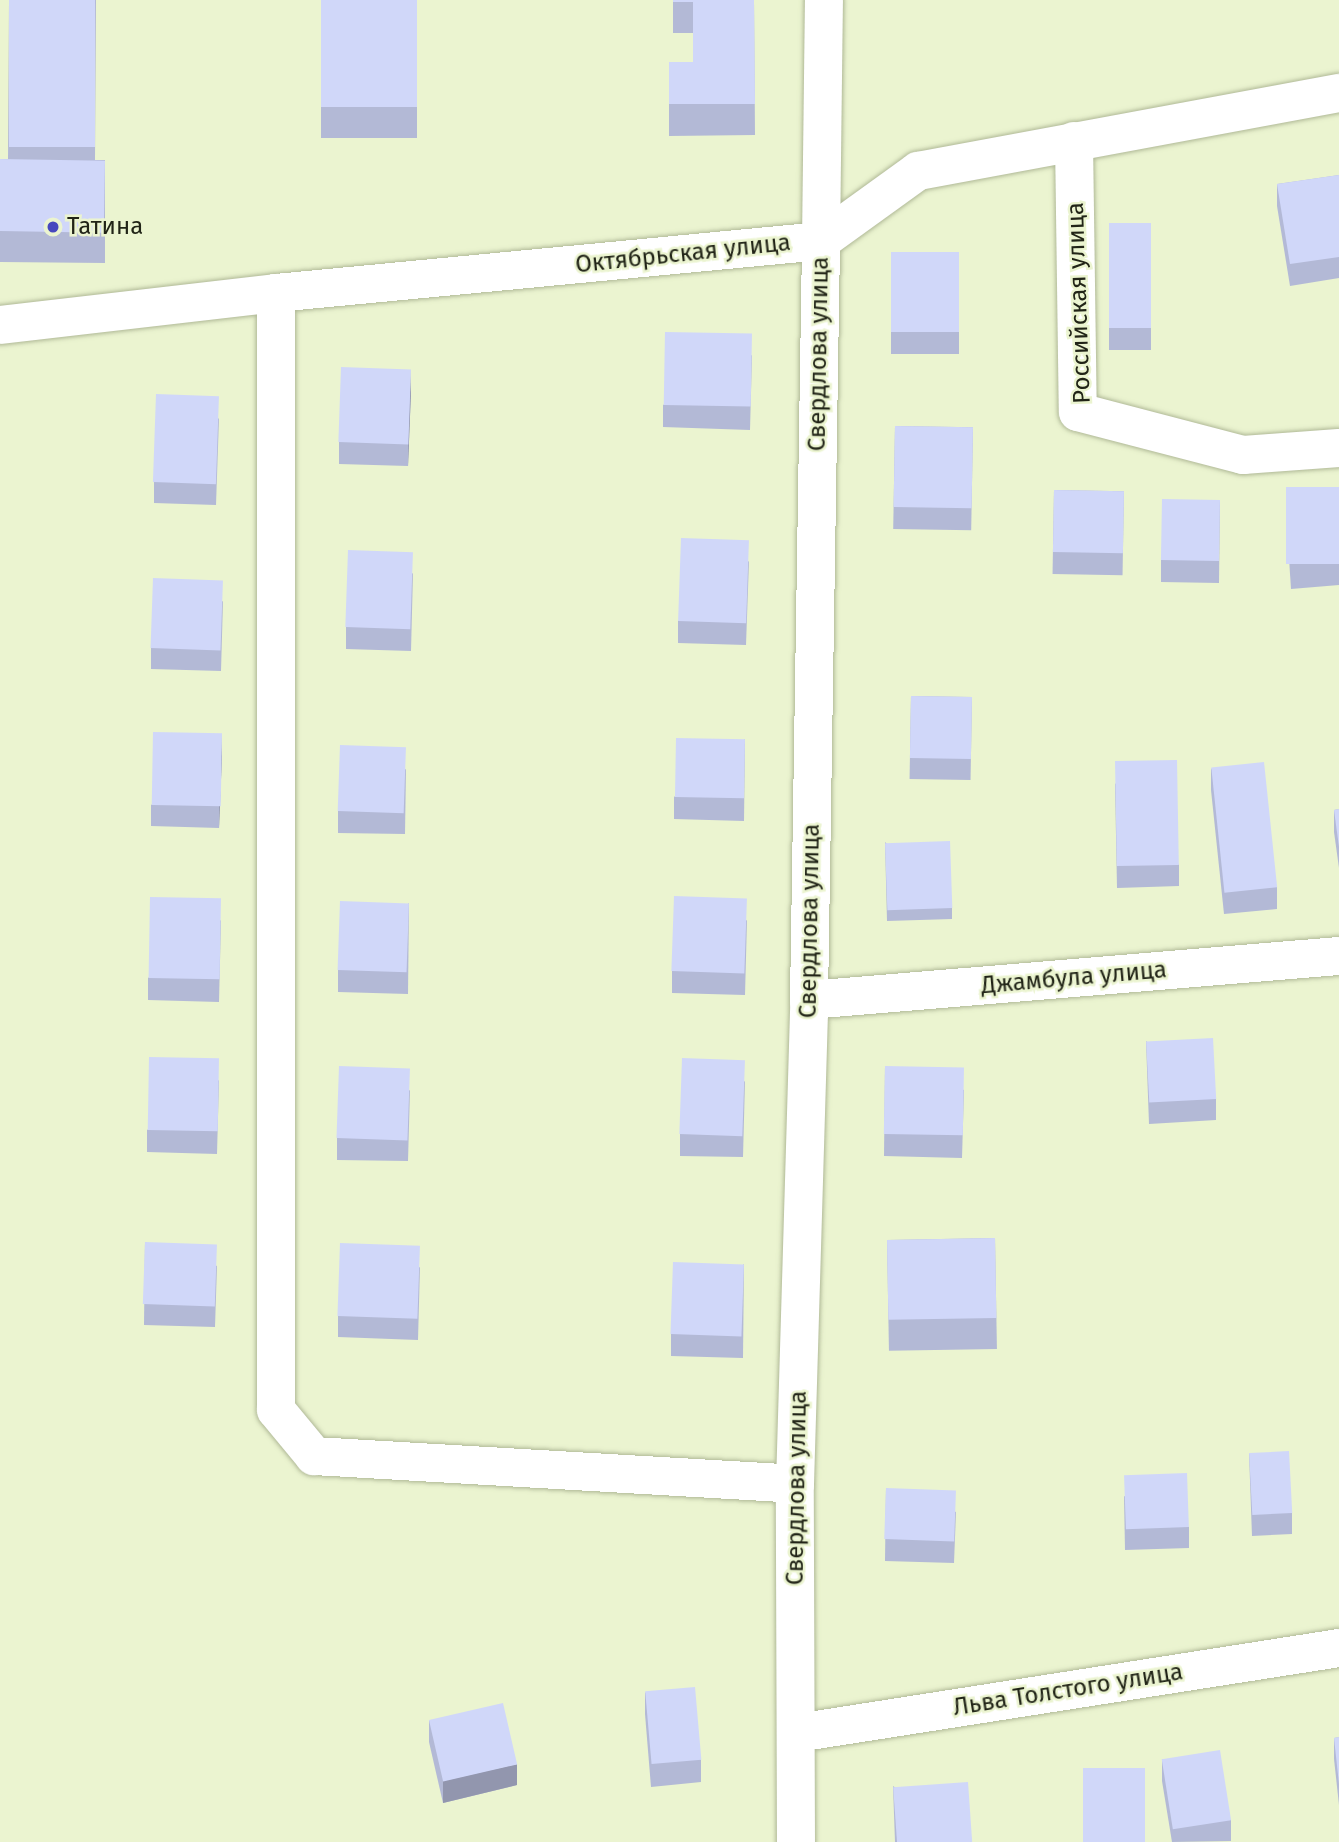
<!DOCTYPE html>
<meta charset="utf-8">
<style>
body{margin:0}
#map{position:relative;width:1339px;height:1842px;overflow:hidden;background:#ebf4d0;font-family:"Fira Sans",sans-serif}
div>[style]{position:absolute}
.roads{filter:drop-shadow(0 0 2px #b0b997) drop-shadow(0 0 2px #b0b997)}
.minor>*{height:38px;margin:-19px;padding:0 19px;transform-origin:19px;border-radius:19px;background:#fff}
.tertiary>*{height:38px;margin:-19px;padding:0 19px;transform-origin:19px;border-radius:19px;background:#fff}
.wall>*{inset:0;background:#b3b9d6;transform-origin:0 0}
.shaded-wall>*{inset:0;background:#9296ae}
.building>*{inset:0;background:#d0d7f9;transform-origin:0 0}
.dots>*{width:19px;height:19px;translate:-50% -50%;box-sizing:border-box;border:4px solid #ebf4d0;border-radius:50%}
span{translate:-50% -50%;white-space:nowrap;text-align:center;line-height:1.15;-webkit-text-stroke:5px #ebf4d0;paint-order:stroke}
.poi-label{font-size:24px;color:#212417}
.left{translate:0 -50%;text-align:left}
.street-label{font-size:24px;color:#212417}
</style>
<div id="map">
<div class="roads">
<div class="minor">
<i style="left:1074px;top:141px;width:271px;rotate:89.2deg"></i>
<i style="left:1078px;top:412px;width:171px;rotate:14.6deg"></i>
<i style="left:1243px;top:455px;width:96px;rotate:-4.2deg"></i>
<i style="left:276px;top:293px;width:1117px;rotate:90deg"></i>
<i style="left:276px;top:1410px;width:60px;rotate:50.4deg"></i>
<i style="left:314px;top:1456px;width:482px;rotate:3.3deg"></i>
<i style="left:0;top:325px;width:278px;rotate:-6.6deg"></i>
<i style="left:276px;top:293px;width:547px;rotate:-5.45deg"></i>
<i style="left:821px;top:241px;width:241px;rotate:-89.3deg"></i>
<i style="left:809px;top:1000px;width:532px;rotate:-4.75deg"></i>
<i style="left:797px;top:1733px;width:549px;rotate:-8.91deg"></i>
</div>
<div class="tertiary">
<i style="left:796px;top:1842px;width:358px;rotate:-90.2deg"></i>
<i style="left:795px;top:1484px;width:484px;rotate:-88.3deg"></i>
<i style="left:809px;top:1000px;width:759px;rotate:-89.09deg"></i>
<i style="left:821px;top:241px;width:120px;rotate:-35.8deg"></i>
<i style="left:918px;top:171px;width:428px;rotate:-10.5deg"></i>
</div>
</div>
<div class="wall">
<i style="clip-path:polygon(9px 0,96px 0,95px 160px,105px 160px,105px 263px,0 262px,0 159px,8px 159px)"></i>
<i style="left:321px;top:0;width:96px;height:138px"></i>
<i style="clip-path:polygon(673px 0,754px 0,755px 135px,669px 136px,669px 62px,693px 62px,693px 33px,673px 33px)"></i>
<i style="clip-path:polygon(1339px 175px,1339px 278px,1290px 286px,1277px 206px,1277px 184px)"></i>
<i style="left:1109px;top:223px;width:42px;height:127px"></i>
<i style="left:891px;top:252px;width:68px;height:102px"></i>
<i style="clip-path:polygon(752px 355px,750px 430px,663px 427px,663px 405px)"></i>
<i style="clip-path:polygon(411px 391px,408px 466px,339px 464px,339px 442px)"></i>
<i style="clip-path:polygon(219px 418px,216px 505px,154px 503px,154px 482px)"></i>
<i style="left:895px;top:426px;width:78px;height:103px;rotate:1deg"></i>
<i style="clip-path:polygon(1339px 487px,1339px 585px,1291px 589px,1286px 512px,1286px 490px)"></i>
<i style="left:1054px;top:490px;width:70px;height:84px;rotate:1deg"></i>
<i style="clip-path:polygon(1220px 500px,1219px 583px,1161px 582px,1161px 560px)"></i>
<i style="clip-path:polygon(749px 561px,746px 645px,678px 643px,678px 621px)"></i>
<i style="clip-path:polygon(413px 573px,411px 651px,346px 649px,346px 627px)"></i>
<i style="clip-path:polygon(223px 601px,221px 671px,151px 669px,151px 648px)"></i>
<i style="left:911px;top:696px;width:61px;height:83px;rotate:1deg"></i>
<i style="clip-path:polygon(745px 739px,744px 821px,674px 819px,674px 797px)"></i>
<i style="clip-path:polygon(222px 755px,219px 828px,151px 826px,151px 805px)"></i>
<i style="clip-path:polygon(1211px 768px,1277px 887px,1277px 909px,1224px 914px,1211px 790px)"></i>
<i style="clip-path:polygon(406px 769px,405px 834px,338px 833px,338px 811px)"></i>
<i style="clip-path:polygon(1115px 783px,1179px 865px,1179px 886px,1117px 888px)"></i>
<i style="clip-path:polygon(1339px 809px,1339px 868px,1334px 832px,1334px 810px)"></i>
<i style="clip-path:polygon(885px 842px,952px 908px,952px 919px,887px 921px)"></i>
<i style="clip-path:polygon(409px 903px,408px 994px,338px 992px,338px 970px)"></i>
<i style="clip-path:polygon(221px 920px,219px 1002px,148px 1000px,148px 978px)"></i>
<i style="clip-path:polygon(747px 920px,745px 995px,672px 993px,672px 971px)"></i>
<i style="clip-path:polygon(1146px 1041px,1216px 1099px,1216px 1120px,1149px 1124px)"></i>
<i style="clip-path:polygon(885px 1066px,964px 1090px,962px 1158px,884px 1156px)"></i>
<i style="clip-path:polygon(219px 1080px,217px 1154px,147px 1152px,147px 1130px)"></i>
<i style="clip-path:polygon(745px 1081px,743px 1157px,680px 1156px,680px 1134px)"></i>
<i style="clip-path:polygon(410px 1090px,408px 1161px,337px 1160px,337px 1138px)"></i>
<i style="left:995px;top:1238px;width:111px;height:108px;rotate:89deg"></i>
<i style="clip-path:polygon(145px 1242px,217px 1266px,215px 1327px,144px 1325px)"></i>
<i style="clip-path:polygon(744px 1264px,743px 1358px,671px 1356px,671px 1334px)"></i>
<i style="clip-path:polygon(420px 1267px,418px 1340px,338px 1337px,338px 1316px)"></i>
<i style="clip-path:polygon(1249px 1453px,1292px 1513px,1292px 1534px,1252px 1536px)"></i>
<i style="clip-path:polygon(886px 1488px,956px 1512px,954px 1563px,885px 1561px)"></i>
<i style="clip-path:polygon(1124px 1496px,1189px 1527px,1189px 1548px,1125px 1550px)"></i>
<i style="clip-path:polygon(645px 1692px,701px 1760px,701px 1782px,651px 1787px,645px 1714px)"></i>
<i style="clip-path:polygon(429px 1720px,517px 1785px,443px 1803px,429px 1742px)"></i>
<i style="clip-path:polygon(1339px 1737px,1339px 1805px,1334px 1759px,1334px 1738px)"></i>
<i style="clip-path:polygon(1162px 1759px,1231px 1820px,1231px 1841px,1172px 1842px,1162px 1781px)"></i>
<i style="clip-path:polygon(893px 1786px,972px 1842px,895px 1842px)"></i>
</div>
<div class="shaded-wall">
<i style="clip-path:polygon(411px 369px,411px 391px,408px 466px,408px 444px)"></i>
<i style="clip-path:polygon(222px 733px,222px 755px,219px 828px,219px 806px)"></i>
<i style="clip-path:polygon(517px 1764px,517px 1785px,443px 1803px,443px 1781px)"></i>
</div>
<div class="building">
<i style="left:9px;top:0;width:86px;height:147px"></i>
<i style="left:321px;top:0;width:96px;height:107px"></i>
<i style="clip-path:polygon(673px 0,754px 0,755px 104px,669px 104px,669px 62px,693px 62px,693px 2px,673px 2px)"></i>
<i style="left:0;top:159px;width:105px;height:72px;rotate:1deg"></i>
<i style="clip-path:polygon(1339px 175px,1339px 257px,1290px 264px,1277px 184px)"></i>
<i style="left:1109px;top:223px;width:42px;height:105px"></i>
<i style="left:891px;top:252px;width:68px;height:80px"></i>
<i style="left:665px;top:332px;width:87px;height:73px;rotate:1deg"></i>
<i style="left:341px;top:367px;width:70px;height:75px;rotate:2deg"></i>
<i style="left:156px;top:394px;width:63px;height:88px;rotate:2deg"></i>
<i style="left:895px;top:426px;width:78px;height:81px;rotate:1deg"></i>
<i style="left:1339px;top:487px;width:77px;height:53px;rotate:90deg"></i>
<i style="left:1054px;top:490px;width:70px;height:62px;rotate:1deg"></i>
<i style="left:1162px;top:499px;width:58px;height:61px;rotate:1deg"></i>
<i style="left:681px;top:538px;width:68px;height:83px;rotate:2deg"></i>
<i style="left:348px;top:550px;width:65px;height:77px;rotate:2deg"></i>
<i style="left:153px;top:578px;width:70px;height:70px;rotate:2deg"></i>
<i style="left:911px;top:696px;width:61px;height:62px;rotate:1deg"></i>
<i style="left:153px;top:732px;width:69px;height:73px;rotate:1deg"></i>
<i style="left:676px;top:738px;width:69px;height:59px;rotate:1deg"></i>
<i style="left:340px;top:745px;width:66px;height:66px;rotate:2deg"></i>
<i style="left:1177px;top:760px;width:105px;height:62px;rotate:89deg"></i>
<i style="left:1264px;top:762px;width:126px;height:53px;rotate:84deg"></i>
<i style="clip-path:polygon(1339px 809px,1339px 847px,1334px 810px)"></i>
<i style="left:950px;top:841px;width:67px;height:65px;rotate:88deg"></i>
<i style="left:674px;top:896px;width:73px;height:75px;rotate:2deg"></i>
<i style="left:150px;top:897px;width:71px;height:81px;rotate:1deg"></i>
<i style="left:340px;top:901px;width:69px;height:69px;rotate:2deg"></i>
<i style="left:1213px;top:1038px;width:61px;height:67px;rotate:87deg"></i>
<i style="left:149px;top:1057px;width:70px;height:73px;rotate:1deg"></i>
<i style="left:682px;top:1058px;width:63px;height:76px;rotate:2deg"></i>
<i style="left:339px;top:1066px;width:71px;height:72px;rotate:2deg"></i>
<i style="left:885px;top:1066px;width:79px;height:68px;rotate:1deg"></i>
<i style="left:995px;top:1238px;width:80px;height:108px;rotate:89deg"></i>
<i style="left:145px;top:1242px;width:72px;height:62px;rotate:2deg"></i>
<i style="left:340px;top:1243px;width:80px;height:73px;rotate:2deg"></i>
<i style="left:673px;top:1262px;width:71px;height:72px;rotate:2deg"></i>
<i style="left:1289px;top:1451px;width:62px;height:40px;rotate:87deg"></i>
<i style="left:1187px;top:1473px;width:54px;height:63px;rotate:88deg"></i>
<i style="left:886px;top:1488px;width:70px;height:51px;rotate:2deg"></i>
<i style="left:695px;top:1687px;width:73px;height:50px;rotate:85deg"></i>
<i style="left:503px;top:1703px;width:63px;height:76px;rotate:77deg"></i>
<i style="clip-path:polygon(1339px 1737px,1339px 1784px,1334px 1738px)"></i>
<i style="left:1220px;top:1750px;width:71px;height:59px;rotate:81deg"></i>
<i style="left:1083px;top:1768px;width:62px;height:74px"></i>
<i style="left:968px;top:1782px;width:60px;height:75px;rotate:86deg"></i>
</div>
<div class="dots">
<i style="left:53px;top:227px;background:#4748be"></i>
</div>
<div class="poi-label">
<span class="left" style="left:67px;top:227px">Татина</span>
</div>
<div class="street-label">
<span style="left:683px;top:254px;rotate:-6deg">Октябрьская улица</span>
<span style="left:1079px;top:303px;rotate:-92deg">Российская улица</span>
<span style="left:819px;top:354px;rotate:-89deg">Свердлова улица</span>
<span style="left:810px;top:921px;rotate:-89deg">Свердлова улица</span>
<span style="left:1074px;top:978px;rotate:-5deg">Джамбула улица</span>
<span style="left:797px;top:1488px;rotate:-89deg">Свердлова улица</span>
<span style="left:1068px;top:1690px;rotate:-9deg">Льва Толстого улица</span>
</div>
</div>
